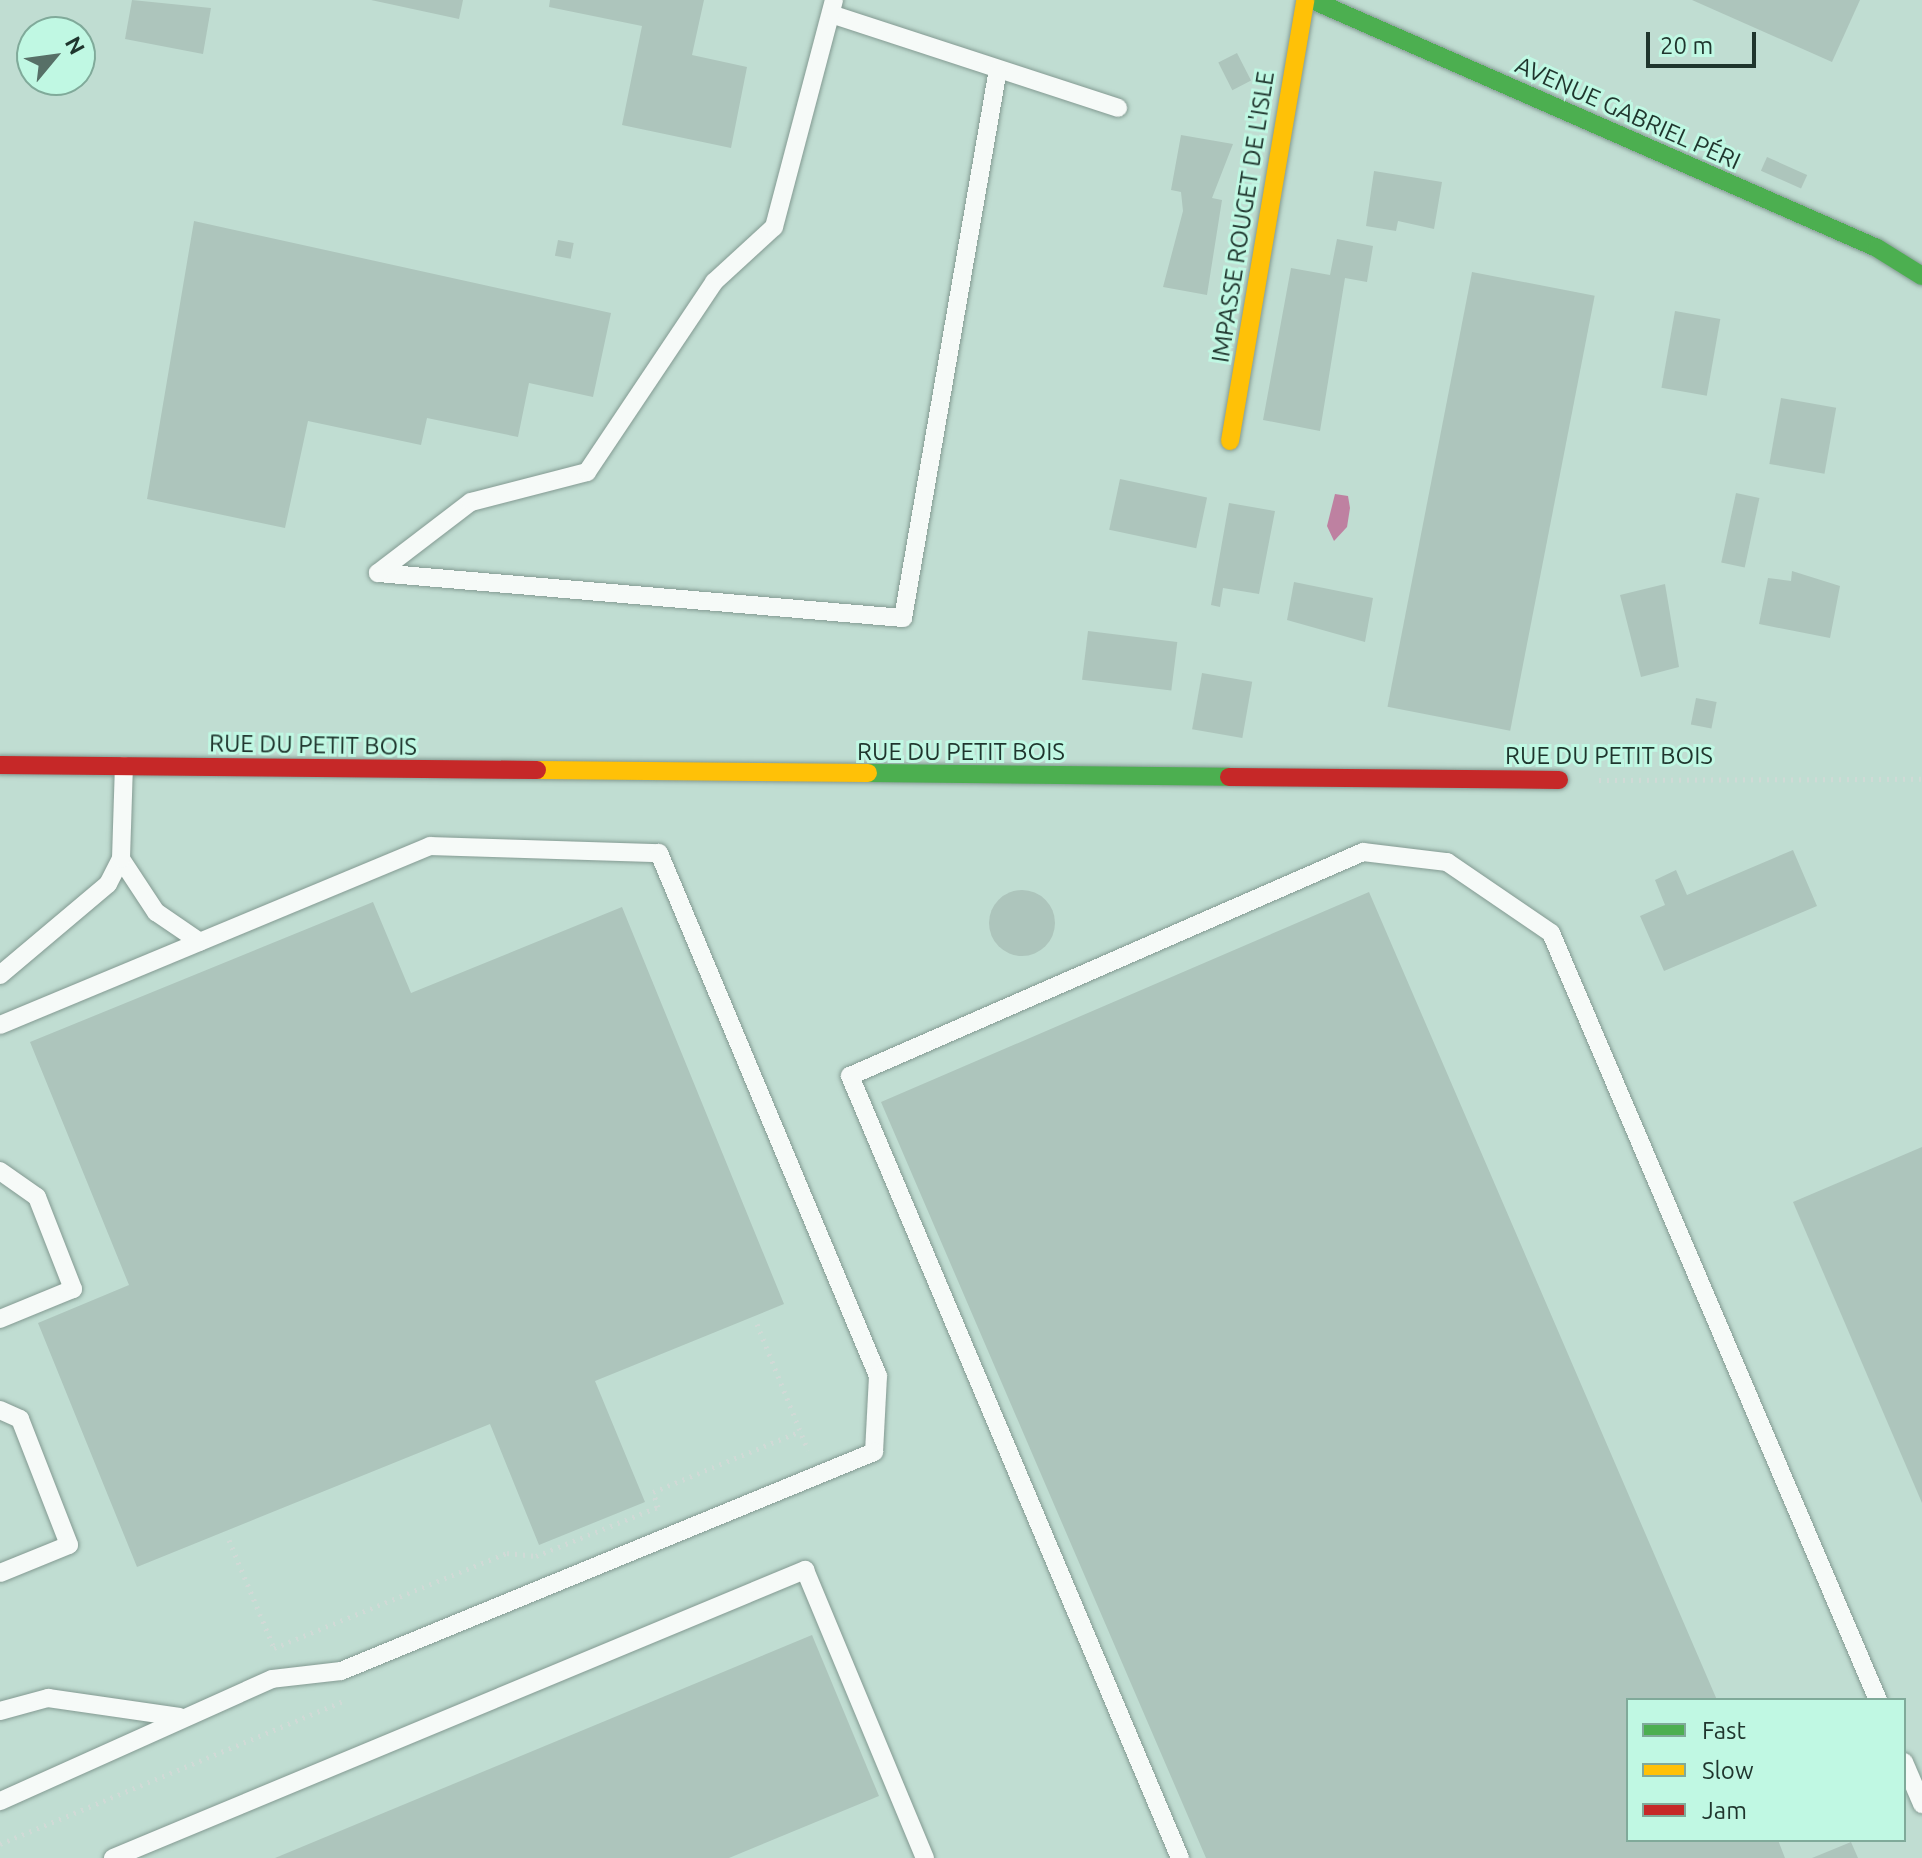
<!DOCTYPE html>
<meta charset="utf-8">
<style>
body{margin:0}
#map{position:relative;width:1922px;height:1858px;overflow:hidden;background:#c0ddd2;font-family:Ubuntu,sans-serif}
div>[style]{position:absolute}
.water>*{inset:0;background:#be81a1}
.building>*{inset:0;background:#adc5bc;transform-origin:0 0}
.round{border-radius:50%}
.path>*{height:5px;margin-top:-2.5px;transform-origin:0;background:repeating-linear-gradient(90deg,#d0dad6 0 2px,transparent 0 8px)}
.roads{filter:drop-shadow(0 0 2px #839a92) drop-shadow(0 0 2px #839a92)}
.lane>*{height:18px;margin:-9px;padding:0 9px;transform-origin:9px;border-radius:9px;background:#f6faf8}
.fast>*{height:18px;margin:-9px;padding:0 9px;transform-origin:9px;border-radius:9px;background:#4caf50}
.slow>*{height:18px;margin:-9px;padding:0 9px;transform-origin:9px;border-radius:9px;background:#ffc107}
.jam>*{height:18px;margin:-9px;padding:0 9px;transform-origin:9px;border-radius:9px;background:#c62828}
span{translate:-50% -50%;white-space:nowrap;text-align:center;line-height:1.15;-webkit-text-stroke:6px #c0f8e3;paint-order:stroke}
.street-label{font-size:24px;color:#1f352d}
.legend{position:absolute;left:1626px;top:1698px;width:280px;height:144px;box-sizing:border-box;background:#c0f8e3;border:2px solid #80aa9a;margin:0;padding:10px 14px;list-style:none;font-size:24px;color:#1f352d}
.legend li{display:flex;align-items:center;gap:16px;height:40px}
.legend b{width:40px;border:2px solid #80aa9a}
.north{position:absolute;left:16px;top:16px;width:80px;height:80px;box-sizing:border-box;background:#c0f8e3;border:2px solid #80aa9a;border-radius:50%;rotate:61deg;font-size:22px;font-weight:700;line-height:32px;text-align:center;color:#1f352d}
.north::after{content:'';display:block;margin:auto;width:28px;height:36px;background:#577067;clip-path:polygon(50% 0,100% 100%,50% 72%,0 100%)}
.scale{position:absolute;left:1646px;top:32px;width:110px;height:36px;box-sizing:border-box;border:4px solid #1f352d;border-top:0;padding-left:10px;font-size:24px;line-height:28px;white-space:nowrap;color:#1f352d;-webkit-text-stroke:6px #c0f8e3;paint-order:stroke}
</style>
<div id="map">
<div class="water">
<i style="clip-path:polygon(1335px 494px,1348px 496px,1350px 508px,1347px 527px,1334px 541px,1327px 526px)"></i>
</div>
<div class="building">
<i style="clip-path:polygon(132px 0,211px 8px,203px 54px,125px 39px)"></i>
<i style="clip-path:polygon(371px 0,463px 0,459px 19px)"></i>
<i style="clip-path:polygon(550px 0,704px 0,692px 55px,747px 67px,731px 148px,622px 125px,642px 26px,549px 7px)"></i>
<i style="clip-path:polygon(1692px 0,1860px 0,1832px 62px)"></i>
<i style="left:1237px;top:53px;width:31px;height:21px;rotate:63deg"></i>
<i style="clip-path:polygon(1181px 135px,1233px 144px,1212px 198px,1222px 200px,1207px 295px,1163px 287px,1183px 211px,1181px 192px,1171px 190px)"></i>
<i style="left:1767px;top:157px;width:44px;height:15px;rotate:24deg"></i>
<i style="clip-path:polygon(1374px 171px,1442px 182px,1434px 229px,1398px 221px,1396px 231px,1366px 226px)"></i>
<i style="clip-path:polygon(194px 221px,611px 313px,593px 397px,529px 383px,518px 437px,427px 418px,421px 445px,308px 421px,285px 528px,147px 499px)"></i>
<i style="clip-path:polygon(1337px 239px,1373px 246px,1367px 282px,1345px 278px,1320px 431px,1263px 420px,1291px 268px,1330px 275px)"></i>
<i style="left:558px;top:240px;width:16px;height:16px;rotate:11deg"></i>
<i style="left:1472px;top:272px;width:125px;height:443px;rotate:11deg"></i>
<i style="left:1675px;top:311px;width:46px;height:78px;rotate:10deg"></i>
<i style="left:1781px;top:398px;width:56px;height:67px;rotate:10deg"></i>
<i style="left:1120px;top:479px;width:89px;height:52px;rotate:12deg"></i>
<i style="left:1736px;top:493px;width:24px;height:71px;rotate:12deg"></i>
<i style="clip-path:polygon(1229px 503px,1275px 511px,1259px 594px,1223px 588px,1220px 607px,1211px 605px)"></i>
<i style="clip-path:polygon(1792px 571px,1840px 586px,1830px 638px,1759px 624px,1768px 578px,1791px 581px)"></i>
<i style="clip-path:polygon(1294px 582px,1373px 598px,1365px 642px,1287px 620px)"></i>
<i style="clip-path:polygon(1665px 584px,1679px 667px,1641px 677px,1620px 595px)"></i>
<i style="left:1088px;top:631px;width:90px;height:49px;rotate:7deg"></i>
<i style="left:1202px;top:673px;width:51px;height:57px;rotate:10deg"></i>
<i style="left:1696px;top:698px;width:21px;height:27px;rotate:11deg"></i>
<i style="clip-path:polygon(1793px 850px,1817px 906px,1664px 971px,1640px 916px,1665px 905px,1655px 880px,1676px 870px,1687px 895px)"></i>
<i class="round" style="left:989px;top:890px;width:66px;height:66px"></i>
<i style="clip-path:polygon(1369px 892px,1717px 1700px,1628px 1700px,1628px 1840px,1778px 1840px,1785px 1858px,1206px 1858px,881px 1102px)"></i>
<i style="clip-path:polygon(373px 902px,411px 993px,622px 907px,784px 1304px,595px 1381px,645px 1502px,539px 1545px,490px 1424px,137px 1567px,38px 1323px,129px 1285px,30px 1042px)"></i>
<i style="clip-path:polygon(1922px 1147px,1922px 1503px,1793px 1202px)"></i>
<i style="clip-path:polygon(812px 1635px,879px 1796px,729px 1858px,275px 1858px)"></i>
<i style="clip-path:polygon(1851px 1842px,1858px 1858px,1812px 1858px)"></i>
</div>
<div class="path">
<i style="left:1599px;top:780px;width:323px;rotate:-0.2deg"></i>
<i style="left:757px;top:1324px;width:136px;rotate:68deg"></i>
<i style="left:229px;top:1540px;width:117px;rotate:67.4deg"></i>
<i style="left:274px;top:1648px;width:252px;rotate:-22.2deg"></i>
<i style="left:507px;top:1553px;width:29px;rotate:6deg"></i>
<i style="left:536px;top:1556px;width:131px;rotate:-21.9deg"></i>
<i style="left:658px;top:1507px;width:16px;rotate:-108deg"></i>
<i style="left:653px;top:1492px;width:160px;rotate:-22.4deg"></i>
<i style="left:0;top:1844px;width:375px;rotate:-22.6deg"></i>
</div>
<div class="roads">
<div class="lane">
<i style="left:831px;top:14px;width:302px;rotate:18.1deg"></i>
<i style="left:378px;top:573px;width:527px;rotate:4.9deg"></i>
<i style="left:903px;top:618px;width:557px;rotate:-80.18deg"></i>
<i style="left:378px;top:573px;width:117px;rotate:-37.4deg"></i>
<i style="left:471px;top:502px;width:120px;rotate:-14.5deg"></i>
<i style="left:587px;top:472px;width:229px;rotate:-56.2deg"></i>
<i style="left:714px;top:282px;width:81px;rotate:-42.5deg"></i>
<i style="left:774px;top:227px;width:235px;rotate:-75.2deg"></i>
<i style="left:121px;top:859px;width:64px;rotate:56.6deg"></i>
<i style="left:156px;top:912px;width:53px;rotate:34.3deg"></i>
<i style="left:0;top:975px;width:141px;rotate:-40.1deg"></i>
<i style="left:108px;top:884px;width:28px;rotate:-63deg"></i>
<i style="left:121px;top:859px;width:93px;rotate:-88.2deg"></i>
<i style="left:0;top:1025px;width:466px;rotate:-22.6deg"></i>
<i style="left:430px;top:846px;width:229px;rotate:1.8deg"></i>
<i style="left:659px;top:853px;width:567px;rotate:67.28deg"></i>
<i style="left:878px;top:1376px;width:76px;rotate:93deg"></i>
<i style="left:874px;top:1452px;width:576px;rotate:157.66deg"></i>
<i style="left:341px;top:1671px;width:69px;rotate:173.4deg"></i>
<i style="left:272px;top:1679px;width:298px;rotate:155.8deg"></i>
<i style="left:0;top:1171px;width:45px;rotate:35.1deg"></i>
<i style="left:37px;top:1197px;width:99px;rotate:68.6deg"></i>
<i style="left:73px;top:1289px;width:79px;rotate:157.7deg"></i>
<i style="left:0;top:1410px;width:22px;rotate:24deg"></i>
<i style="left:20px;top:1419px;width:135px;rotate:68.7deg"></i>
<i style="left:69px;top:1545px;width:74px;rotate:157.9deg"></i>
<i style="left:0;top:1711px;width:50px;rotate:-15.2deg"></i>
<i style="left:48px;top:1698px;width:133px;rotate:8.2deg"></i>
<i style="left:1904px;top:1762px;width:46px;rotate:66.8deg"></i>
<i style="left:113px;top:1858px;width:750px;rotate:-22.6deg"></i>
<i style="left:805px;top:1570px;width:312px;rotate:67.4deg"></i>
<i style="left:1180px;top:1858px;width:849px;rotate:-112.88deg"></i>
<i style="left:850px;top:1076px;width:560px;rotate:-23.59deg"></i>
<i style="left:1363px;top:852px;width:85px;rotate:6.8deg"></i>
<i style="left:1447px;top:862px;width:126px;rotate:34.3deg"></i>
<i style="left:1551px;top:933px;width:834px;rotate:66.91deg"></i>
</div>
<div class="fast">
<i style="left:1312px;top:0;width:617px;rotate:23.7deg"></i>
<i style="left:1877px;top:248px;width:53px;rotate:31.9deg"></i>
<i style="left:868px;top:773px;width:361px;rotate:0.6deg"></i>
</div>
<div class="slow">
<i style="left:1230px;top:441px;width:447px;rotate:-80.3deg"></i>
<i style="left:537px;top:770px;width:331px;rotate:0.5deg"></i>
</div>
<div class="jam">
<i style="left:0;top:765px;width:537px;rotate:0.53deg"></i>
<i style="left:1229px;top:777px;width:330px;rotate:0.5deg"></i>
</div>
</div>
<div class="street-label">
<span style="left:1628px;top:113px;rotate:24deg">AVENUE GABRIEL PÉRI</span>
<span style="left:1243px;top:217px;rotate:-81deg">IMPASSE ROUGET DE L'ISLE</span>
<span style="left:313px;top:745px;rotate:1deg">RUE DU PETIT BOIS</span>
<span style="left:961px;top:752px">RUE DU PETIT BOIS</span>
<span style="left:1609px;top:756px">RUE DU PETIT BOIS</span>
</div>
<ul class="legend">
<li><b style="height:10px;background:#4caf50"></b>Fast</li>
<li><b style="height:10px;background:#ffc107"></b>Slow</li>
<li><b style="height:10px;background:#c62828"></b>Jam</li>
</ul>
<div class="north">N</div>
<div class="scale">20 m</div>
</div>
